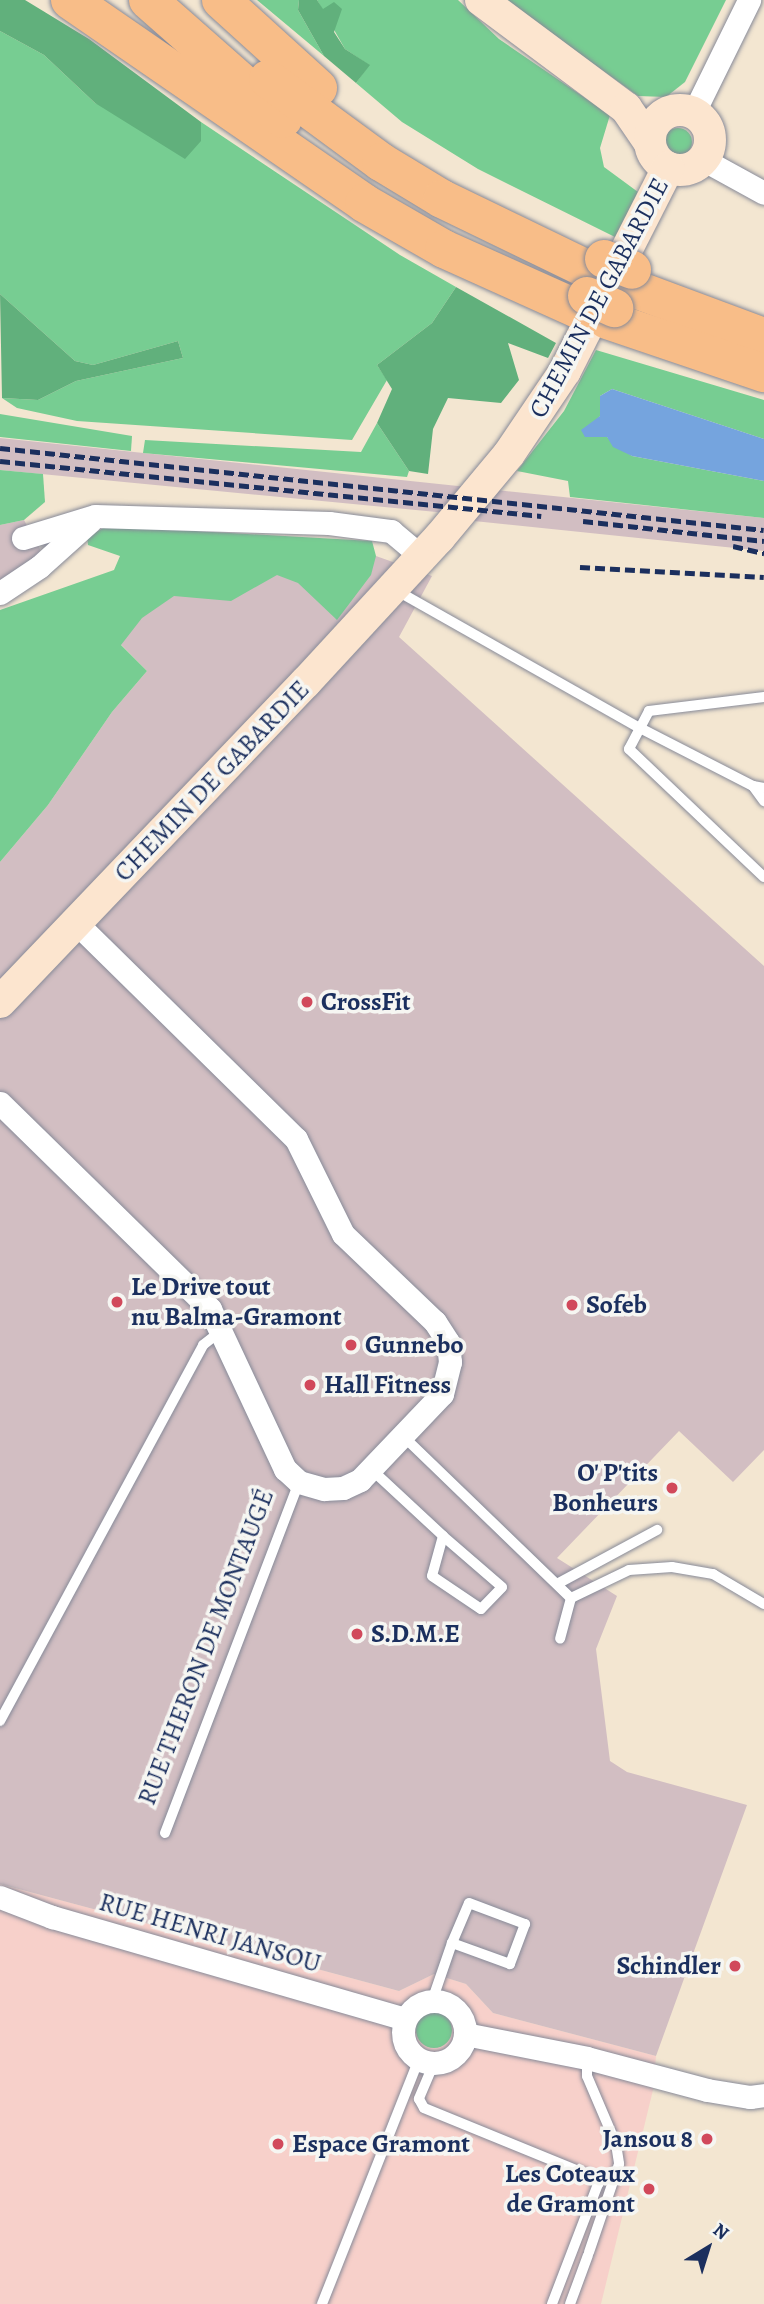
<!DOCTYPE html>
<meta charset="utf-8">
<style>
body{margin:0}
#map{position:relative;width:764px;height:2304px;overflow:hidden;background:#f3e6d1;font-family:Alegreya,serif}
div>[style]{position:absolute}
.built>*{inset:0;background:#f7d0ca}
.industrial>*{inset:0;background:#d2bec2}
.green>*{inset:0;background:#77cd92}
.round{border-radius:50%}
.forest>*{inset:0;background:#61b07c}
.water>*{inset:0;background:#75a4de}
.roads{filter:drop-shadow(0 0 2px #878a98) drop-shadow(0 0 2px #878a98)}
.lane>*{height:10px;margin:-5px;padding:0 5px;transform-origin:5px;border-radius:5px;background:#fff}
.street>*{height:23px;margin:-11.5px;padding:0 11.5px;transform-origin:11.5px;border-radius:11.5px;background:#fff}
.street>.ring{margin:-11.5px;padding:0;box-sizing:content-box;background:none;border:23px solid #fff;border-radius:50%}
.secondary>*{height:32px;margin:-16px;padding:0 16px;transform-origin:16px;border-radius:16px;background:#fce5cf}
.secondary>.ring{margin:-16px;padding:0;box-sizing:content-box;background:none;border:32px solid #fce5cf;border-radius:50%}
.highway>*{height:38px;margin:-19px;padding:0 19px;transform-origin:19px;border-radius:19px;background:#f8bd88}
.rail>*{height:5px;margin-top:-2.5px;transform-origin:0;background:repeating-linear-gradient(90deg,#1b2f5e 0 10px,transparent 0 15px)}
.bridges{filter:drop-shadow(0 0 2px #878a98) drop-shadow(0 0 2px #878a98)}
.highway-bridge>*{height:38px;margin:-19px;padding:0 19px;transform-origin:19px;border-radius:19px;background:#f8bd88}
.dots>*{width:19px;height:19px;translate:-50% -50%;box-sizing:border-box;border:4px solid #f6f6f2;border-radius:50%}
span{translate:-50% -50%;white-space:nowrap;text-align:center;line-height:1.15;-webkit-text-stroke:7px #f6f6f2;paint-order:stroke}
.street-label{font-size:26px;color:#1b2f5e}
.poi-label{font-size:26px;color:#1b2f5e;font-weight:700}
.left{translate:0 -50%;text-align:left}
.right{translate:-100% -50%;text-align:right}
.north{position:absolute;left:673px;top:2213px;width:70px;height:70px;-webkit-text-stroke:5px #f6f6f2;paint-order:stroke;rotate:38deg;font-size:19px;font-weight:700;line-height:28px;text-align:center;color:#1b2f5e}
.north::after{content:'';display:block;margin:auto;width:24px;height:32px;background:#1b2f5e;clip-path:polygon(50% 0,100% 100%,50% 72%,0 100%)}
</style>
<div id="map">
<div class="built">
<i style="clip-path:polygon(0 1884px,399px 1991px,434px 1974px,466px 1984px,493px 2013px,656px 2056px,653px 2090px,601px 2304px,0 2304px)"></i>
</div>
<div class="industrial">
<i style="clip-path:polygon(0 438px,764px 518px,764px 551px,474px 521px,478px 516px,0 470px)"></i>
<i style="clip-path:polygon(24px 520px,40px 549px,38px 562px,0 590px,0 525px)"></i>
<i style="clip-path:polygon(376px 556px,432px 576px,399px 637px,764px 966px,764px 1450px,733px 1482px,679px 1431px,557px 1558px,617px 1596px,596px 1649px,610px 1761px,627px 1772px,747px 1805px,656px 2056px,493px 2013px,466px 1984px,434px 1974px,399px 1991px,0 1884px,0 862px,48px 805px,112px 712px,147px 671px,87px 610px,227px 576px)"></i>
</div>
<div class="green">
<i style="clip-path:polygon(257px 0,299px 0,298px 10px,324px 56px)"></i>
<i style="clip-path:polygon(317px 0,458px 0,499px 39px,610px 115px,600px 148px,604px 167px,638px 192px,617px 238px,478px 169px,402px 122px,356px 83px,369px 65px,345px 49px)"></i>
<i style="clip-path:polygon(505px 0,726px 0,685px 82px,666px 97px,638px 96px)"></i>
<i style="clip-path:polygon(0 31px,44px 55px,95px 103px,201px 141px,201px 122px,400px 255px,456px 287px,432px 323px,377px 365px,387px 380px,352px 440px,77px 421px,17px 408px,2px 398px,38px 400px,76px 381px,183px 358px,178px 341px,93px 365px,75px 361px,0 294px)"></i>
<i class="round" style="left:664px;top:128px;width:28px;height:28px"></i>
<i style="clip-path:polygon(596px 350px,764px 400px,764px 439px,612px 389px,600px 396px,600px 416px,585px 437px,607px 437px,632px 456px,764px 481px,764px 518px,570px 497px,568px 481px,517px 471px,564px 411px)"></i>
<i style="clip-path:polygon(0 414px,132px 436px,131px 451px,0 437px)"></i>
<i style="clip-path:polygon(377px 423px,409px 471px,407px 477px,143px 453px,145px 440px,361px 452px)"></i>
<i style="clip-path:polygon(0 470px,43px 474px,45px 502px,24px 520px,0 525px)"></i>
<i style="clip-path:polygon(107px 526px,372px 541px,376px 556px,371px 575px,337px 620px,298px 583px,277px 575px,231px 601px,174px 596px,142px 618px,121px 645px,147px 671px,112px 712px,48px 805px,0 862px,0 610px,114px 570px,120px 556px,88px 545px,87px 537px)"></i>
<i class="round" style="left:416px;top:2012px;width:36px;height:36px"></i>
</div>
<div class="forest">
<i style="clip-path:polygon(0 0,25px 0,89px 39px,201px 122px,201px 141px,185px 159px,95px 103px,44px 55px,0 31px)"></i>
<i style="clip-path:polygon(299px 0,317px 0,323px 9px,334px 2px,342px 9px,334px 32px,345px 49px,370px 65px,356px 83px,324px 56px,298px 10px)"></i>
<i style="clip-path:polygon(456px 287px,556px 343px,548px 358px,508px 343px,519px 380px,501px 403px,448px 398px,433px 429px,428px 474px,409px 471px,377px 423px,392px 389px,377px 365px,432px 323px)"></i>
<i style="clip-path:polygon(0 294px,75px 361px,93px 365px,178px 341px,183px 358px,76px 381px,38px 400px,2px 398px)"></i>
</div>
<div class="water">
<i style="clip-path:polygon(612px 389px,764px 439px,764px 481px,632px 456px,613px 447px,607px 437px,585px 437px,581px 430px,600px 416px,600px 396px)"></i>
</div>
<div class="roads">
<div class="lane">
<i style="left:394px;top:589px;width:283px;rotate:29.5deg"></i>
<i style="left:640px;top:728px;width:127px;rotate:27.2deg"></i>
<i style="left:753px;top:786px;width:11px;rotate:10deg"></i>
<i style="left:764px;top:697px;width:116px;rotate:173.1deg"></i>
<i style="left:649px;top:711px;width:43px;rotate:117.8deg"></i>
<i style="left:629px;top:749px;width:186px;rotate:43.5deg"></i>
<i style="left:753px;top:786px;width:19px;rotate:54deg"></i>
<i style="left:403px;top:1436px;width:233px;rotate:44deg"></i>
<i style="left:571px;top:1598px;width:42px;rotate:105deg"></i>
<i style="left:371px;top:1469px;width:98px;rotate:42.9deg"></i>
<i style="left:443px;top:1536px;width:41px;rotate:105.4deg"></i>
<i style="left:432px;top:1576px;width:59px;rotate:34deg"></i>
<i style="left:481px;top:1609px;width:30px;rotate:-46deg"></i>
<i style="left:502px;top:1587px;width:78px;rotate:-139.2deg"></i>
<i style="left:557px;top:1584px;width:114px;rotate:-28.4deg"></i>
<i style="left:571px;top:1598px;width:64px;rotate:-25.8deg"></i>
<i style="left:629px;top:1570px;width:43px;rotate:-4deg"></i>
<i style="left:672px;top:1567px;width:42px;rotate:9.7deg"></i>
<i style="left:713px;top:1574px;width:59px;rotate:30.5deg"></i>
<i style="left:0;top:1721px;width:427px;rotate:-61.6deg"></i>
<i style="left:203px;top:1345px;width:24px;rotate:-38deg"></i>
<i style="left:165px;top:1833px;width:376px;rotate:-69.1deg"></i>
<i style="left:432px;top:2001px;width:61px;rotate:-71deg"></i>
<i style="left:452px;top:1943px;width:43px;rotate:-67deg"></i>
<i style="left:469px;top:1903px;width:60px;rotate:20.6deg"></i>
<i style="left:525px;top:1924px;width:43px;rotate:110.6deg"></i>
<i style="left:510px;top:1964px;width:62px;rotate:-160.1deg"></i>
<i style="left:587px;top:2058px;width:18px;rotate:90deg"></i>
<i style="left:587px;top:2076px;width:74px;rotate:66.9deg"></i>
<i style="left:616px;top:2144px;width:20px;rotate:81deg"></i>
<i style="left:619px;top:2164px;width:93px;rotate:108.8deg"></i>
<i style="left:434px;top:2063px;width:39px;rotate:113deg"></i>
<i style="left:419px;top:2099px;width:10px;rotate:61deg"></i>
<i style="left:424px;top:2108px;width:183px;rotate:22.2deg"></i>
<i style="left:593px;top:2177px;width:9px;rotate:54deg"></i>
<i style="left:598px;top:2184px;width:129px;rotate:111deg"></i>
<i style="left:322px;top:2304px;width:264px;rotate:-68.4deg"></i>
<i style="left:570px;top:2304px;width:52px;rotate:-69.8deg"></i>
</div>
<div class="street">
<i style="left:694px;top:112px;width:125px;rotate:-63.8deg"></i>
<i style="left:704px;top:160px;width:68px;rotate:28.8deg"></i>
<i style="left:23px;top:538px;width:75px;rotate:-17deg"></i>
<i style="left:95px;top:516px;width:234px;rotate:1.7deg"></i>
<i style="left:329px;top:523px;width:63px;rotate:7.4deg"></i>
<i style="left:391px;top:531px;width:40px;rotate:40deg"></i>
<i style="left:0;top:593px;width:47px;rotate:-33.7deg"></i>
<i style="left:39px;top:567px;width:69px;rotate:-42deg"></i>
<i style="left:0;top:1103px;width:294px;rotate:44.4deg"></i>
<i style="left:210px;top:1309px;width:177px;rotate:64.9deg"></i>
<i style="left:285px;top:1469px;width:19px;rotate:43deg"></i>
<i style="left:299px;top:1482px;width:26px;rotate:16deg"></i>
<i style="left:324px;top:1489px;width:19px;rotate:-3deg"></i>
<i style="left:343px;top:1488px;width:19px;rotate:-25deg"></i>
<i style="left:360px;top:1480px;width:119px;rotate:-46.4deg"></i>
<i style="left:442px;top:1394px;width:33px;rotate:-76deg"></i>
<i style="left:450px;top:1362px;width:20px;rotate:-96deg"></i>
<i style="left:448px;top:1342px;width:24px;rotate:-123deg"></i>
<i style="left:435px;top:1322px;width:127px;rotate:-136.3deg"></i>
<i style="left:343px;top:1234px;width:106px;rotate:-116.3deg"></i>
<i style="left:296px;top:1139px;width:307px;rotate:-135.5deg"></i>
<i style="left:0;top:1897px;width:56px;rotate:21deg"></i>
<i style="left:52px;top:1917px;width:367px;rotate:16.1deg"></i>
<i class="ring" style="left:403px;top:2001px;width:39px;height:39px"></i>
<i style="left:465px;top:2034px;width:124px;rotate:11.1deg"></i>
<i style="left:587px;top:2058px;width:124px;rotate:14.9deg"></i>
<i style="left:707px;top:2090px;width:44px;rotate:9.2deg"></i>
<i style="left:750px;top:2097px;width:14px;rotate:-8deg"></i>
</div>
<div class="secondary">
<i style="left:481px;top:0;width:181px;rotate:36.7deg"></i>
<i style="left:626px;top:108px;width:42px;rotate:55.6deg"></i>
<i class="ring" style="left:650px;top:110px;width:28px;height:28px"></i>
<i style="left:0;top:1002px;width:443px;rotate:-46.3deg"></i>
<i style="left:306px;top:682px;width:196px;rotate:-47.3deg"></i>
<i style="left:439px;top:538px;width:109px;rotate:-50.2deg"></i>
<i style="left:509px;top:454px;width:100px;rotate:-56deg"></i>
<i style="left:565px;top:371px;width:228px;rotate:-63.1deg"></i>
</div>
<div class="highway">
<i style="left:70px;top:0;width:357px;rotate:34.6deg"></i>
<i style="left:364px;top:203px;width:92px;rotate:29.9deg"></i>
<i style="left:444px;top:249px;width:149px;rotate:24.2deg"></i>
<i style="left:148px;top:0;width:180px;rotate:41.4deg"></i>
<i style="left:221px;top:0;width:131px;rotate:42.2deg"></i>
<i style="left:268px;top:79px;width:140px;rotate:36.3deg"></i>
<i style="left:381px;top:162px;width:71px;rotate:31.2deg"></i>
<i style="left:442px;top:199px;width:172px;rotate:25.8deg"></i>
<i style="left:624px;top:285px;width:149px;rotate:20.4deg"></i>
<i style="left:607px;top:320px;width:166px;rotate:18.7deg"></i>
</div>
</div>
<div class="rail">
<i style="left:0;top:448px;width:768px;rotate:6.13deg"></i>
<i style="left:0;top:461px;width:544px;rotate:5.8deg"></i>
<i style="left:583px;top:521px;width:182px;rotate:6.3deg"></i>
<i style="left:733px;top:546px;width:32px;rotate:13deg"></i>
<i style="left:580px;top:567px;width:184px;rotate:3.1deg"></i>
</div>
<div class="bridges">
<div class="highway-bridge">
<i style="left:604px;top:259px;width:30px;rotate:21deg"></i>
<i style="left:587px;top:296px;width:30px;rotate:24deg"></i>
</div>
</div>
<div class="dots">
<i style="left:307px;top:1002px;background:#d1495b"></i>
<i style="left:117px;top:1302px;background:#d1495b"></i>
<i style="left:572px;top:1305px;background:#d1495b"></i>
<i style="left:351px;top:1345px;background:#d1495b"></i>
<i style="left:310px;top:1385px;background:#d1495b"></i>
<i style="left:672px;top:1488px;background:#d1495b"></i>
<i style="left:357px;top:1634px;background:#d1495b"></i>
<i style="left:735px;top:1966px;background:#d1495b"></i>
<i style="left:707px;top:2139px;background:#d1495b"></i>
<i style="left:278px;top:2144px;background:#d1495b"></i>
<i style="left:649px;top:2189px;background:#d1495b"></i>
</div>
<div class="street-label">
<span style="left:599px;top:298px;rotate:-62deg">CHEMIN DE GABARDIE</span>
<span style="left:212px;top:781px;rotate:-46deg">CHEMIN DE GABARDIE</span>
<span style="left:206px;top:1647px;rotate:-69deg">RUE THERON DE MONTAUGÉ</span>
<span style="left:210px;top:1933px;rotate:16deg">RUE HENRI JANSOU</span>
</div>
<div class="poi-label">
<span class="left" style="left:321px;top:1002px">CrossFit</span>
<span class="left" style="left:131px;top:1302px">Le Drive tout<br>nu Balma-Gramont</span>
<span class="left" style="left:586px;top:1305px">Sofeb</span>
<span class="left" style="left:365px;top:1345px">Gunnebo</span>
<span class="left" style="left:324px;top:1385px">Hall Fitness</span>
<span class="right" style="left:658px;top:1488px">O' P'tits<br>Bonheurs</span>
<span class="left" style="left:371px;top:1634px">S.D.M.E</span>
<span class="right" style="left:721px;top:1966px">Schindler</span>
<span class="right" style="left:693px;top:2139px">Jansou 8</span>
<span class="left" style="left:292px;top:2144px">Espace Gramont</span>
<span class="right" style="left:635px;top:2189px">Les Coteaux<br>de Gramont</span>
</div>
<div class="north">N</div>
</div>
